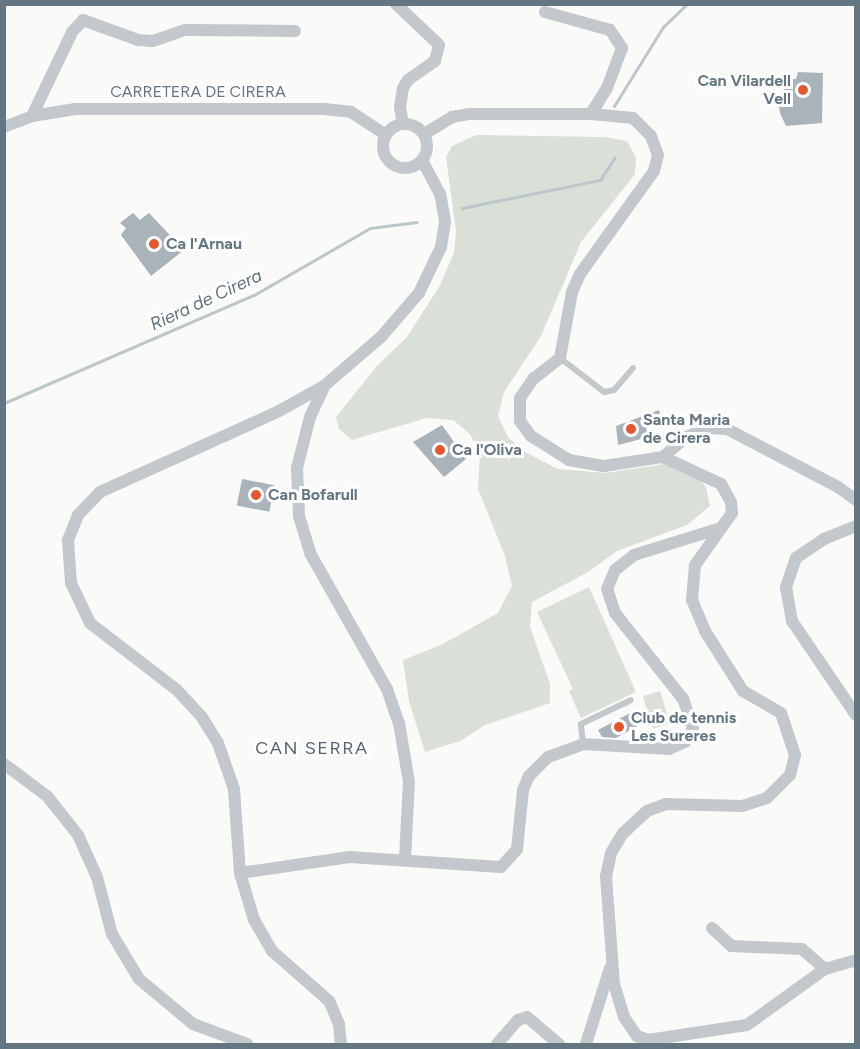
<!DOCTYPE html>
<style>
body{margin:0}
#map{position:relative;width:860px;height:1049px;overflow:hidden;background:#fafaf8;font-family:Figtree,sans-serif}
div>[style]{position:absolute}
.green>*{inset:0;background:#dadfd7;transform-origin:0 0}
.stream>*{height:3px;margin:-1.5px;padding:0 1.5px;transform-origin:1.5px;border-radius:1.5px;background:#bbc7cb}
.building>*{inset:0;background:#aab3b9;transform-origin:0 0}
.lane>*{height:6px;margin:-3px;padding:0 3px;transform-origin:3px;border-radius:3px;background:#c3c8cc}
.street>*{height:12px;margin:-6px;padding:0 6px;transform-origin:6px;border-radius:6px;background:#c3c8cc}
.street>.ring{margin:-6px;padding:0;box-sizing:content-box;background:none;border:12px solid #c3c8cc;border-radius:50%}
.dots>*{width:16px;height:16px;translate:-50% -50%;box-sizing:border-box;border:3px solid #fff;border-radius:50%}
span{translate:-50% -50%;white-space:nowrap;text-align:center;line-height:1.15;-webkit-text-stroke:6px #fff;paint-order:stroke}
.poi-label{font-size:16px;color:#657683;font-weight:700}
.right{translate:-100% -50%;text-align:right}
.left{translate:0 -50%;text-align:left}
.street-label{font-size:16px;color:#657683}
.water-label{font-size:18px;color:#60757c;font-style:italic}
.neighbourhood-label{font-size:18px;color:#57646e;letter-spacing:1.5px}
.frame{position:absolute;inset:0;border:6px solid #657683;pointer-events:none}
</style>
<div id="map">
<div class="green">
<i style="clip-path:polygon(476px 135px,604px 137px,627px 141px,636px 158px,635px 174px,581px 242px,541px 336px,504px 392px,498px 416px,508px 437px,525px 452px,558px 469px,606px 473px,665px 464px,694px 473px,706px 487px,710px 506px,687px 525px,617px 551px,588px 572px,532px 602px,530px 627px,550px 684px,550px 703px,485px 725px,460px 741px,425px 752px,409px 701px,403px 660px,443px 644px,498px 613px,512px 586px,505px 556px,478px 489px,480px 454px,470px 434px,453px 420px,427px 418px,352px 440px,339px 429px,336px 417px,377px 366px,407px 337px,439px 287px,454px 253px,456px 231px,446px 157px,452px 146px)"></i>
<i style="clip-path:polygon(589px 587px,636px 692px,581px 718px,569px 691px,573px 689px,537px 612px)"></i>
<i style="left:660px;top:691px;width:34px;height:18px;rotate:73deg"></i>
</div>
<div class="stream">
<i style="left:614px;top:106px;width:93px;rotate:-58.2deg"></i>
<i style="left:663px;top:27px;width:33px;rotate:-44deg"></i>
<i style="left:462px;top:208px;width:141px;rotate:-11.5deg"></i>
<i style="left:600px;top:180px;width:27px;rotate:-57deg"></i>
<i style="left:4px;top:403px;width:272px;rotate:-23.4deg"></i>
<i style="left:254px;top:295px;width:134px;rotate:-30deg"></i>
<i style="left:370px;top:228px;width:47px;rotate:-7.3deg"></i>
</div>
<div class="building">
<i style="clip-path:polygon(798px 72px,823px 73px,822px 123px,786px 126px,780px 113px,778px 101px,789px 79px,796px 79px)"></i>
<i style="clip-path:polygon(133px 213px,140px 220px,149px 213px,184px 250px,151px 276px,121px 235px,126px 228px,120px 223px)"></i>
<i style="clip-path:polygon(659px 410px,661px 418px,645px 423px,649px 437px,618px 445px,616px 426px)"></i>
<i style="clip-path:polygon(442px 425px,466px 459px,444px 477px,413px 442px)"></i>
<i style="left:242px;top:479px;width:33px;height:27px;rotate:11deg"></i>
<i style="clip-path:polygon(634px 711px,641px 724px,616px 738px,602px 737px,598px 730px)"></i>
</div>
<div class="lane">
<i style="left:560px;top:358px;width:56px;rotate:37.7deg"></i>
<i style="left:604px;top:392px;width:10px;rotate:-11deg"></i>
<i style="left:614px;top:390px;width:29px;rotate:-49deg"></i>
<i style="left:583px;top:744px;width:20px;rotate:-96deg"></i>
<i style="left:581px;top:724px;width:55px;rotate:-25.6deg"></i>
</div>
<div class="street">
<i style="left:396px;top:4px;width:59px;rotate:43.6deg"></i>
<i style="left:439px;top:45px;width:16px;rotate:104deg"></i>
<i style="left:435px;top:61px;width:33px;rotate:145deg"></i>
<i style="left:408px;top:80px;width:9px;rotate:122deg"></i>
<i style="left:403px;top:88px;width:19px;rotate:99deg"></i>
<i style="left:400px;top:107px;width:17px;rotate:80deg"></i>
<i style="left:545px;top:12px;width:67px;rotate:15.5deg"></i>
<i style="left:610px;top:30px;width:22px;rotate:56deg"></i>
<i style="left:622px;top:48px;width:43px;rotate:110.6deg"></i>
<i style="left:607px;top:88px;width:31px;rotate:122deg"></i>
<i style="left:32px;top:116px;width:93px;rotate:-64.5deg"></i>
<i style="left:72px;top:32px;width:16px;rotate:-47deg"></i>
<i style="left:83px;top:20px;width:59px;rotate:20deg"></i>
<i style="left:138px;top:40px;width:15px;rotate:4deg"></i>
<i style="left:153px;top:41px;width:34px;rotate:-19deg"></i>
<i style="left:185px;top:30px;width:110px;rotate:0.5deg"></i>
<i class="ring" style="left:383px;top:124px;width:32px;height:32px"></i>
<i style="left:4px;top:127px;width:30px;rotate:-21deg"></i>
<i style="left:32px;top:116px;width:44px;rotate:-9.2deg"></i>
<i style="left:75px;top:109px;width:249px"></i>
<i style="left:324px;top:109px;width:27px;rotate:6deg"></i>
<i style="left:351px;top:112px;width:42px;rotate:33.3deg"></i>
<i style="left:424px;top:134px;width:33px;rotate:-31deg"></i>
<i style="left:452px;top:117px;width:17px;rotate:-10deg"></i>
<i style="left:469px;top:114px;width:122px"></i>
<i style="left:591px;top:114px;width:42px;rotate:5.4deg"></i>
<i style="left:633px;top:118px;width:25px;rotate:45deg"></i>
<i style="left:651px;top:136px;width:20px;rotate:70deg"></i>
<i style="left:658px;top:155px;width:16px;rotate:104deg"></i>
<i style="left:654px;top:171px;width:127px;rotate:125.7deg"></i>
<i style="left:580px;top:274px;width:20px;rotate:114deg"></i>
<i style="left:572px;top:292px;width:67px;rotate:100.3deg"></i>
<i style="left:560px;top:358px;width:34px;rotate:142deg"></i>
<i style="left:533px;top:379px;width:23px;rotate:124deg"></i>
<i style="left:520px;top:398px;width:23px;rotate:90deg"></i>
<i style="left:520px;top:421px;width:19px;rotate:54deg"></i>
<i style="left:531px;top:436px;width:45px;rotate:32.3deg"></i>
<i style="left:569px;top:460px;width:36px;rotate:10deg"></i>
<i style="left:604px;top:466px;width:60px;rotate:-8.7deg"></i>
<i style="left:663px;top:457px;width:29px;rotate:-41deg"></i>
<i style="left:685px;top:438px;width:23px;rotate:-25deg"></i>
<i style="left:706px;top:428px;width:21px;rotate:3deg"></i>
<i style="left:727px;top:429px;width:125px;rotate:27.6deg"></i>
<i style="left:838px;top:487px;width:22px;rotate:36deg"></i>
<i style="left:324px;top:387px;width:33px;rotate:115deg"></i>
<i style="left:310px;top:417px;width:53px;rotate:104.3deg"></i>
<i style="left:297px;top:468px;width:48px;rotate:87.6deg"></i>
<i style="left:299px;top:516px;width:39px;rotate:73deg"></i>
<i style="left:310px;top:553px;width:156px;rotate:60.5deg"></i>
<i style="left:387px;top:689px;width:36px;rotate:71deg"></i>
<i style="left:399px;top:723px;width:60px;rotate:80.4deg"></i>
<i style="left:409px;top:782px;width:76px;rotate:93deg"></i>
<i style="left:663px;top:457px;width:64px;rotate:25deg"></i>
<i style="left:721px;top:484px;width:21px;rotate:61deg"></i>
<i style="left:731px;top:502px;width:11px;rotate:85deg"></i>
<i style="left:732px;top:513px;width:64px;rotate:125.4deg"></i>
<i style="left:695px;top:565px;width:35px;rotate:95deg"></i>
<i style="left:692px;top:600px;width:34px;rotate:67deg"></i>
<i style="left:705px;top:631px;width:71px;rotate:57.7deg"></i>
<i style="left:743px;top:691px;width:44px;rotate:30.1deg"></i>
<i style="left:781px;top:713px;width:44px;rotate:71.6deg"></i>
<i style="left:795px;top:755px;width:21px;rotate:104deg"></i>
<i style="left:790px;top:775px;width:33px;rotate:135deg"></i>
<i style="left:767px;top:798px;width:26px;rotate:162deg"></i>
<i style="left:742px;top:806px;width:76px;rotate:-178.5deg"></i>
<i style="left:666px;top:804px;width:20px;rotate:160deg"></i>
<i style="left:647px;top:811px;width:33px;rotate:137deg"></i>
<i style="left:623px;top:833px;width:23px;rotate:121deg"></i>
<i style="left:611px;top:853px;width:24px;rotate:102deg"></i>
<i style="left:606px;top:876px;width:108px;rotate:85.8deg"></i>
<i style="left:614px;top:984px;width:34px;rotate:73deg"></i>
<i style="left:624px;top:1017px;width:23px;rotate:56deg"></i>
<i style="left:637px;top:1036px;width:12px;rotate:20deg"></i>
<i style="left:648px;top:1040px;width:100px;rotate:-8.6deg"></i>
<i style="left:747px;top:1025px;width:96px;rotate:-35.7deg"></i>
<i style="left:825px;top:969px;width:32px;rotate:-16deg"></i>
<i style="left:856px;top:526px;width:35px;rotate:158deg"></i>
<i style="left:824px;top:539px;width:34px;rotate:146deg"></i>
<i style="left:796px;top:558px;width:31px;rotate:109deg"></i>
<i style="left:786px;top:587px;width:35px;rotate:80deg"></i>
<i style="left:792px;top:621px;width:114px;rotate:55.8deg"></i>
<i style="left:4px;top:764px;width:54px;rotate:36.7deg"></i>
<i style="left:47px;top:796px;width:50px;rotate:51.5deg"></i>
<i style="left:78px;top:835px;width:46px;rotate:65.7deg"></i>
<i style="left:97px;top:877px;width:59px;rotate:75.3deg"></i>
<i style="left:112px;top:934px;width:52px;rotate:59deg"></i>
<i style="left:139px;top:979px;width:70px;rotate:39.8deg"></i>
<i style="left:193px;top:1024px;width:58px;rotate:20.3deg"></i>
<i style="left:240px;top:873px;width:111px;rotate:-8.3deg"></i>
<i style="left:350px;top:857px;width:151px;rotate:3.8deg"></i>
<i style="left:501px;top:867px;width:24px;rotate:-48deg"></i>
<i style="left:517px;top:849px;width:59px;rotate:-84.2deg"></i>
<i style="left:523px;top:790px;width:15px;rotate:-67deg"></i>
<i style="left:529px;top:776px;width:27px;rotate:-45deg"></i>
<i style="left:548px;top:757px;width:37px;rotate:-20deg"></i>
<i style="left:583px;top:744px;width:86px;rotate:3.3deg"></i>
<i style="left:669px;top:749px;width:17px;rotate:-24deg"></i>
<i style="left:685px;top:742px;width:15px;rotate:-58deg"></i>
<i style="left:693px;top:729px;width:32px;rotate:-108deg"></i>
<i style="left:683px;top:699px;width:110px;rotate:-128.3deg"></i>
<i style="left:615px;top:613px;width:25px;rotate:-108deg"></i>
<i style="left:607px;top:589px;width:21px;rotate:-67deg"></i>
<i style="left:615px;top:570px;width:24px;rotate:-38deg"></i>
<i style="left:634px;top:555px;width:91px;rotate:-17.2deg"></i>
<i style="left:712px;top:928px;width:26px;rotate:43deg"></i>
<i style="left:731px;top:946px;width:71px;rotate:2.4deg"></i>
<i style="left:802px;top:949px;width:30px;rotate:41deg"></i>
<i style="left:341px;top:1044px;width:20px;rotate:-96deg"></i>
<i style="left:339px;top:1024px;width:25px;rotate:-113deg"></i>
<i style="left:329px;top:1001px;width:76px;rotate:-138.7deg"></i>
<i style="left:272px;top:951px;width:36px;rotate:-120deg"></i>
<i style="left:254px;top:920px;width:49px;rotate:-106.6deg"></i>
<i style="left:240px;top:873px;width:84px;rotate:-94.1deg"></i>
<i style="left:234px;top:789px;width:49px;rotate:-109.2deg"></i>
<i style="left:218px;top:743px;width:31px;rotate:-122deg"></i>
<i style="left:202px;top:717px;width:37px;rotate:-133deg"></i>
<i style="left:177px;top:690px;width:110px;rotate:-142.4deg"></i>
<i style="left:90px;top:623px;width:44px;rotate:-115.4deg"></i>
<i style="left:71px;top:583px;width:43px;rotate:-94deg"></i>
<i style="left:68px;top:540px;width:27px;rotate:-68deg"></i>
<i style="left:78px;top:515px;width:32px;rotate:-46deg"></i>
<i style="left:100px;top:492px;width:196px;rotate:-24.3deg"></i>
<i style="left:279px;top:411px;width:51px;rotate:-29.1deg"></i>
<i style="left:324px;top:386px;width:75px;rotate:-40.7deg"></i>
<i style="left:381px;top:337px;width:58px;rotate:-49.2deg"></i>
<i style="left:419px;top:293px;width:51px;rotate:-64.4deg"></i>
<i style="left:441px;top:247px;width:26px;rotate:-81deg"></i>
<i style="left:445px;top:221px;width:27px;rotate:-100deg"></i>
<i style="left:440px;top:194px;width:38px;rotate:-118deg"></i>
<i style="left:497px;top:1044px;width:32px;rotate:-49deg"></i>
<i style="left:518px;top:1020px;width:9px;rotate:-18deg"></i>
<i style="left:527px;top:1017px;width:42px;rotate:40.2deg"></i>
<i style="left:586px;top:1044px;width:80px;rotate:-72.5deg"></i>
</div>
<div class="dots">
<i style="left:803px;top:90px;background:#e4572e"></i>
<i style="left:154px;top:244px;background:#e4572e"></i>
<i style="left:631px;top:429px;background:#e4572e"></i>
<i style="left:440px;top:450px;background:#e4572e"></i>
<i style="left:256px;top:495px;background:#e4572e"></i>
<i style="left:619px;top:727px;background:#e4572e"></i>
</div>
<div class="poi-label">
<span class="right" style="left:791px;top:90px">Can Vilardell<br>Vell</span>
<span class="left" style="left:166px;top:244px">Ca l'Arnau</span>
<span class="left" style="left:643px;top:429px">Santa Maria<br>de Cirera</span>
<span class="left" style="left:452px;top:450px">Ca l'Oliva</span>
<span class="left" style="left:268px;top:495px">Can Bofarull</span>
<span class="left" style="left:631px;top:727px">Club de tennis<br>Les Sureres</span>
</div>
<div class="street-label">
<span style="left:198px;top:92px">CARRETERA DE CIRERA</span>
</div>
<div class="water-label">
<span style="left:206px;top:300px;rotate:-25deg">Riera de Cirera</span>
</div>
<div class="neighbourhood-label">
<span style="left:312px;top:748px">CAN SERRA</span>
</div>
<div class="frame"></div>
</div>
